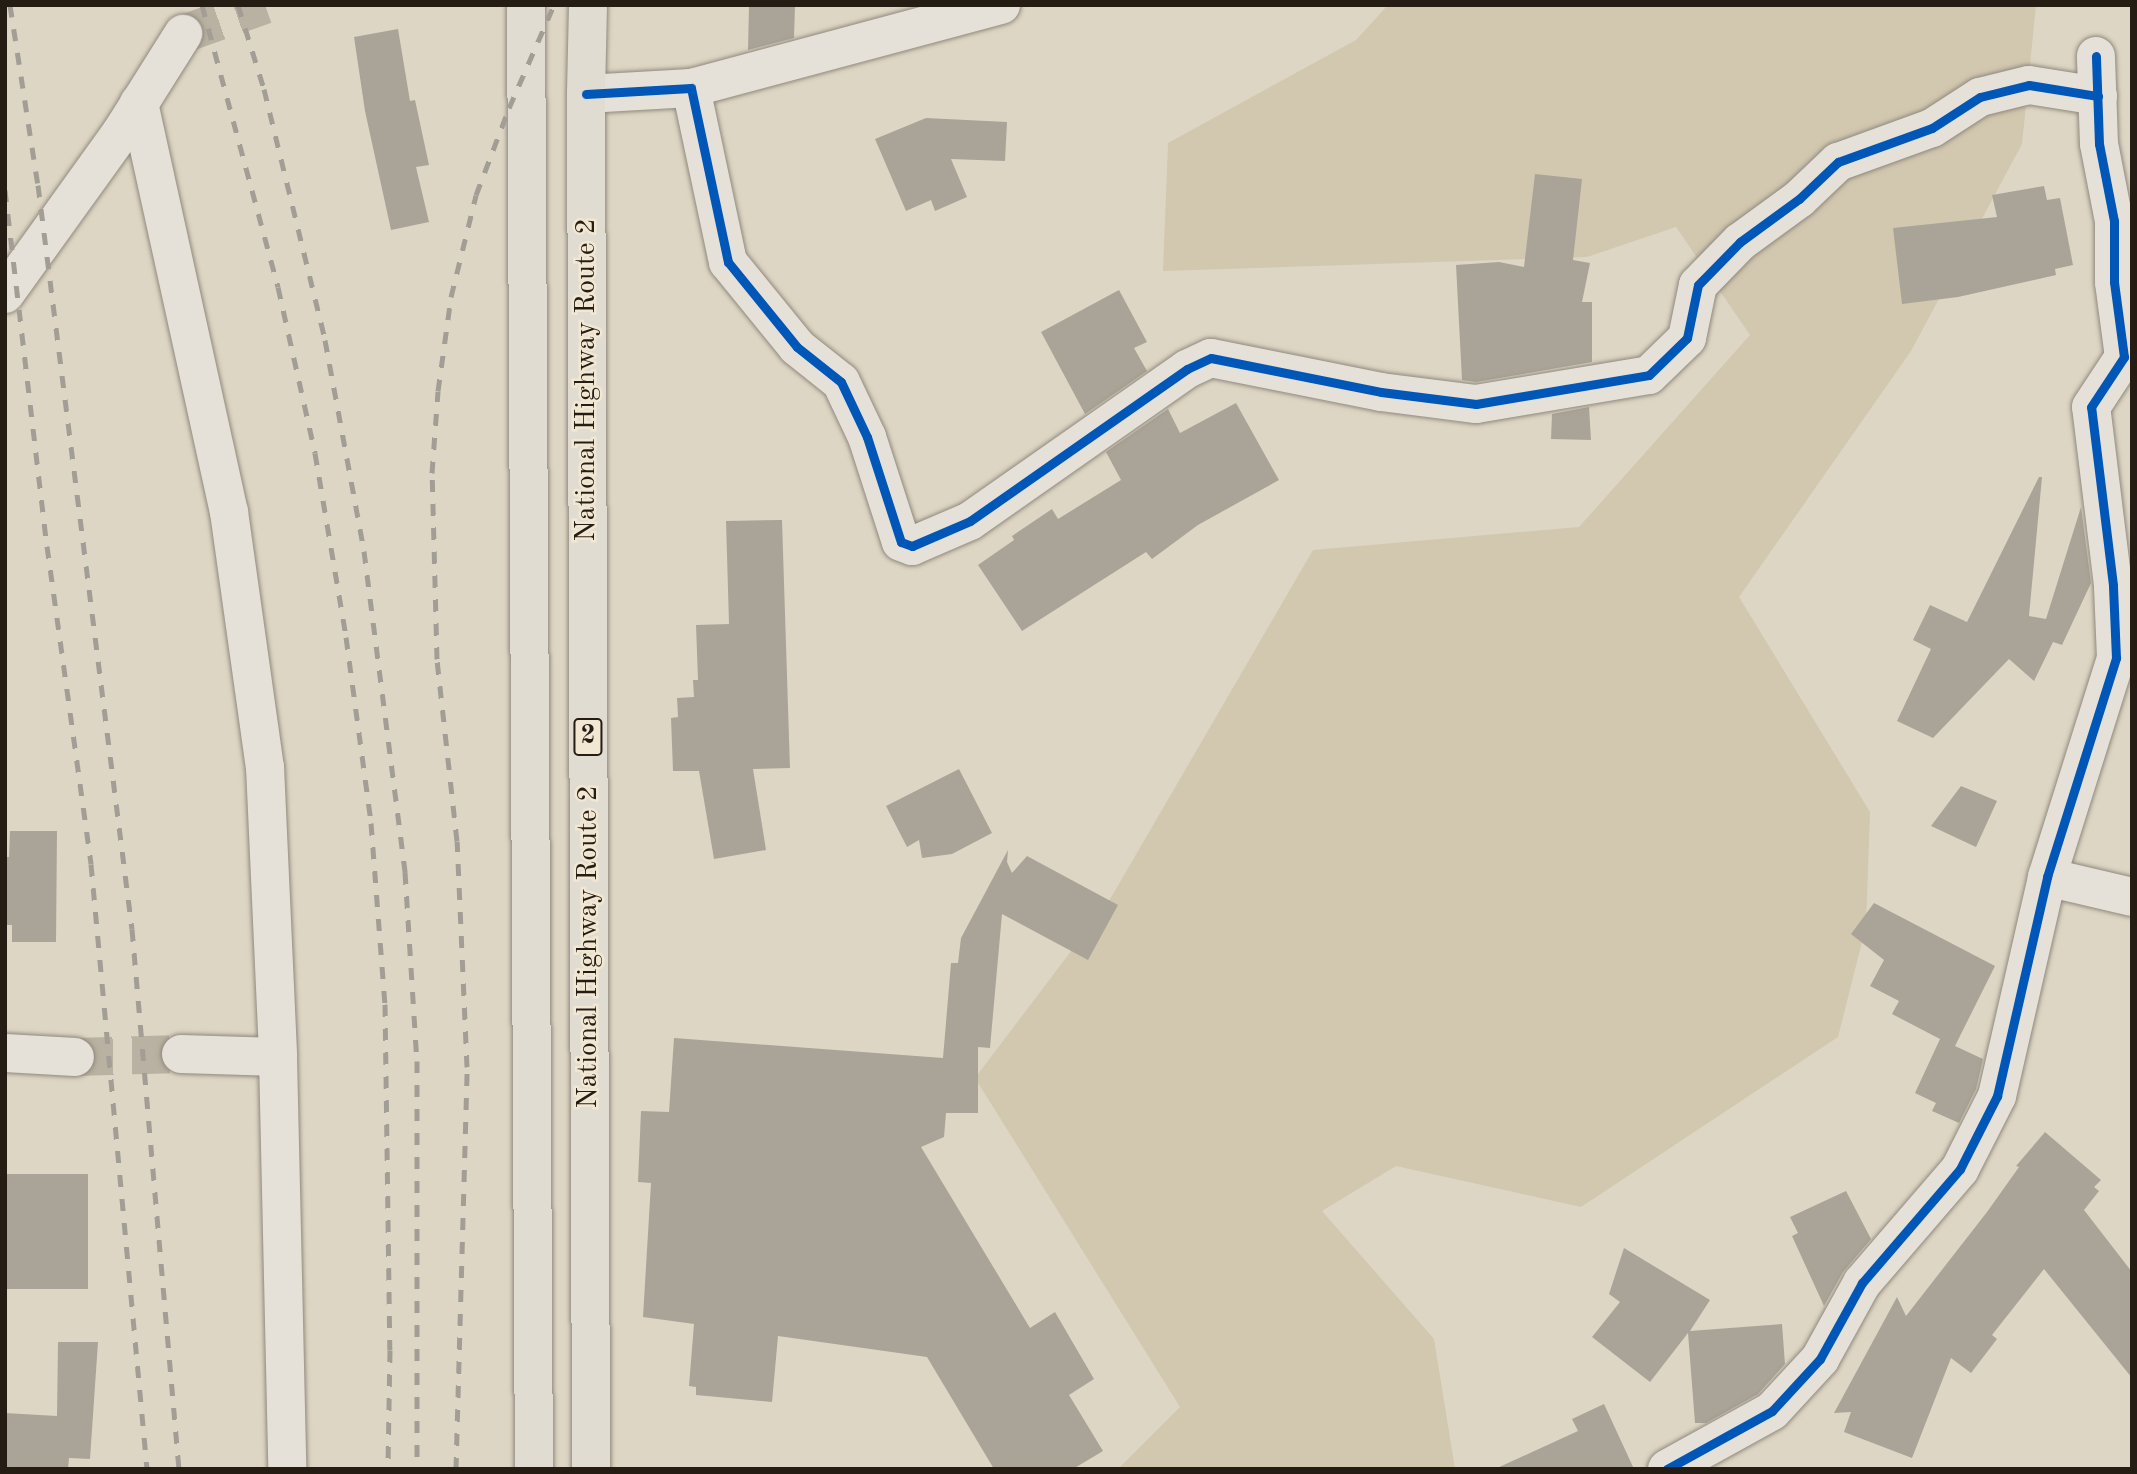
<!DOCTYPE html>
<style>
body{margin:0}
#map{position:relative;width:2137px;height:1474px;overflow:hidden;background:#ded6c4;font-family:"Old Standard TT",serif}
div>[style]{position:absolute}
.green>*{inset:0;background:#d2c7af}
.building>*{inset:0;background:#aaa498;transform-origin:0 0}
.minor-tunnel>*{height:38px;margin-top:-19px;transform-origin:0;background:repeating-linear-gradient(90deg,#b9b1a1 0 38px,transparent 0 57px)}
.roads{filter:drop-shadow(0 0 2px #8f897e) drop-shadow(0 0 2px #8f897e)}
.minor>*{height:38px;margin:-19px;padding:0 19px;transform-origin:19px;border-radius:19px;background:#e6e1d8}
.trunk>*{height:38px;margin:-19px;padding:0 19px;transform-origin:19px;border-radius:19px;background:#e1dcd2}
.rail>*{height:5px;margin-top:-2.5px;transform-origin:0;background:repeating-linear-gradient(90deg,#a29e96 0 12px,transparent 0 24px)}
.cycleway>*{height:9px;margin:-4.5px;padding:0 4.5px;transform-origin:4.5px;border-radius:4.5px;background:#0057b8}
span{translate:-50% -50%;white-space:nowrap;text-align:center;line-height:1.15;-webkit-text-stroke:5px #f1e7d2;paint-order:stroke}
.shield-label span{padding:2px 5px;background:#f1e7d2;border:2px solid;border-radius:5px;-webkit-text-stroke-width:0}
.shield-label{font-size:26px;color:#251c13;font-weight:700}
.street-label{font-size:28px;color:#251c13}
.frame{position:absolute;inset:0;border:7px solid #251c13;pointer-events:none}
</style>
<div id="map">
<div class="green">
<i style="clip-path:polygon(1388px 5px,2036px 5px,2022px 144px,1911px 351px,1739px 597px,1870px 812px,1866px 926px,1838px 1037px,1581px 1207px,1396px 1166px,1322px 1211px,1434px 1339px,1455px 1469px,1118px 1469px,1180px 1407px,975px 1078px,1109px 901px,1313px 550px,1579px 527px,1750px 335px,1676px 227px,1587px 257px,1163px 271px,1168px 143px,1356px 40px)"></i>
</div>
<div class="building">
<i style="clip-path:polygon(749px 5px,795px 5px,794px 38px,748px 50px)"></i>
<i style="clip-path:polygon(398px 29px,410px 101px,415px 100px,429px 165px,416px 167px,429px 222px,391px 230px,365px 111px,354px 37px)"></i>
<i style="clip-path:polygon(926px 118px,1007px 122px,1005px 161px,951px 159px,967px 197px,935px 211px,931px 200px,906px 211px,875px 139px)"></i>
<i style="clip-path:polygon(1535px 174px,1582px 179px,1573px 260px,1590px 263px,1582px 302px,1592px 302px,1592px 362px,1476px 382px,1462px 380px,1456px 265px,1499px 262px,1524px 267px)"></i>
<i style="clip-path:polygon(2044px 186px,2047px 200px,2060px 198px,2073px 265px,2055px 269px,2056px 275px,1958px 297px,1902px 304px,1893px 228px,1997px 217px,1992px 195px)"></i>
<i style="clip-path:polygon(1119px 290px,1147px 342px,1134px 348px,1147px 371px,1085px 414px,1041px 332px)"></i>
<i style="clip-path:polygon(1236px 403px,1279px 480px,1198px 525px,1152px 559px,1146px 552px,1022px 631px,978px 565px,1014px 540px,1012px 536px,1052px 509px,1058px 519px,1121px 480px,1106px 452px,1168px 409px,1180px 433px)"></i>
<i style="clip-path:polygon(1589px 407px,1591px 440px,1551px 439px,1552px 414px)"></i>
<i style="clip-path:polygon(2039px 477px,2042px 477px,2029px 616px,2046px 619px,2081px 507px,2091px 583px,2062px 645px,2053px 642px,2034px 681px,2009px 659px,1933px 738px,1897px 721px,1931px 649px,1913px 640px,1930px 605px,1967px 622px)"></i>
<i style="clip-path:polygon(782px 520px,790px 768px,753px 769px,766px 850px,714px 859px,699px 771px,673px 771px,671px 718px,678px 717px,677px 698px,694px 697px,693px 680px,698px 680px,696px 625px,729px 624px,726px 521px)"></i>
<i style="clip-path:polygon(959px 769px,992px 833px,952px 854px,922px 858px,919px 840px,907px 847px,886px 806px)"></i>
<i style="clip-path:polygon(1961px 786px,1997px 801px,1976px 847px,1931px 826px)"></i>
<i style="clip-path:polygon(10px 831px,57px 831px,56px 942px,12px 942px,12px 925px,5px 925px,5px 857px,9px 857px)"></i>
<i style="clip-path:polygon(1008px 850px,1007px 862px,1012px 873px,1027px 856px,1118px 905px,1088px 960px,1002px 914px,990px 1048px,978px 1047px,978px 1113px,946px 1113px,944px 1137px,921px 1147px,1030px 1328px,1055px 1312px,1094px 1379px,1069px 1395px,1103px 1451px,1073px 1469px,994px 1469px,927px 1357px,778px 1336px,772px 1402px,696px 1395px,696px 1387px,689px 1386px,694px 1324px,643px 1317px,651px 1183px,638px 1182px,641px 1111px,669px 1112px,674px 1038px,943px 1058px,951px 963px,958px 963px,961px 938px)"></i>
<i style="clip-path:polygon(1874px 903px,1995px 966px,1955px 1046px,1983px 1059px,1976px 1089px,1959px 1123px,1932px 1111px,1936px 1103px,1915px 1093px,1940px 1039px,1892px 1014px,1899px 1001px,1870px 986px,1884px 960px,1851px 934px)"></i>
<i style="clip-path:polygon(2045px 1132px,2101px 1180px,2094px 1187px,2099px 1191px,2084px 1210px,2132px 1272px,2132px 1378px,2044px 1269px,1992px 1335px,1997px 1339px,1971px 1373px,1951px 1358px,1912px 1458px,1844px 1432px,1851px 1412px,1834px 1413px,1897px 1297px,1906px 1316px,1987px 1212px,2019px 1167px,2016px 1166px)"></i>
<i style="left:88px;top:1174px;width:115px;height:83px;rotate:90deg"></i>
<i style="clip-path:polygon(1846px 1191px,1871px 1239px,1843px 1272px,1824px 1306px,1792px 1236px,1798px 1233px,1790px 1217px)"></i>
<i style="clip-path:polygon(1624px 1248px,1710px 1300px,1690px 1331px,1782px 1324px,1785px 1364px,1758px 1394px,1706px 1423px,1695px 1423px,1688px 1333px,1650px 1382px,1592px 1337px,1620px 1302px,1609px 1294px)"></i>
<i style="clip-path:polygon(58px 1342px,98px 1342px,90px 1459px,69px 1458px,68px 1469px,5px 1469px,5px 1413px,57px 1416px)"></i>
<i style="clip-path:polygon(1604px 1404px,1634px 1469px,1495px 1469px,1578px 1431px,1572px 1419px)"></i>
</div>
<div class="minor-tunnel">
<i style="left:183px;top:34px;width:87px;rotate:-19.5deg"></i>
<i style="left:75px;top:1057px;width:106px;rotate:-1.6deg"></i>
</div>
<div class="roads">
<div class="minor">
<i style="left:691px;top:88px;width:321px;rotate:-15deg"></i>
<i style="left:586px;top:94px;width:105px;rotate:-3.3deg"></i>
<i style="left:691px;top:88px;width:178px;rotate:78deg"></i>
<i style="left:728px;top:262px;width:109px;rotate:50.9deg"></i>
<i style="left:797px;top:347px;width:56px;rotate:38.5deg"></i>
<i style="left:841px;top:382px;width:61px;rotate:64.7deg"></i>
<i style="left:867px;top:437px;width:110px;rotate:72.1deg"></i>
<i style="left:901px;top:542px;width:12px;rotate:20deg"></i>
<i style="left:912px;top:546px;width:63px;rotate:-23.3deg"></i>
<i style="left:970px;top:521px;width:265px;rotate:-35deg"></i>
<i style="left:1187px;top:369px;width:26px;rotate:-25deg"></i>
<i style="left:1211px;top:358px;width:173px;rotate:11.3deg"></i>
<i style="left:1381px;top:392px;width:96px;rotate:7.2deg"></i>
<i style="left:1476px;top:404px;width:175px;rotate:-9.5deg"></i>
<i style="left:1649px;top:375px;width:53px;rotate:-44.2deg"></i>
<i style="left:1687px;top:338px;width:54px;rotate:-78.3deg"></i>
<i style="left:1698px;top:285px;width:60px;rotate:-45.7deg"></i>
<i style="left:1740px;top:242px;width:73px;rotate:-36.1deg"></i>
<i style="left:1799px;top:199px;width:54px;rotate:-43.5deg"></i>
<i style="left:1838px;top:162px;width:100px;rotate:-19.9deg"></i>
<i style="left:1932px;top:128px;width:57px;rotate:-32.9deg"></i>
<i style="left:1980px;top:97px;width:50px;rotate:-13.8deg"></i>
<i style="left:2029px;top:85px;width:70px;rotate:9.1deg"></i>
<i style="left:139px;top:103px;width:419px;rotate:77.6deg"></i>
<i style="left:229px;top:512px;width:258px;rotate:82deg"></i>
<i style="left:265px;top:767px;width:290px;rotate:87.4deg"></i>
<i style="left:278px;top:1057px;width:412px;rotate:88.7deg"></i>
<i style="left:5px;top:294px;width:201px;rotate:-54.3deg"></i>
<i style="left:122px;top:131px;width:115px;rotate:-57.8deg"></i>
<i style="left:2047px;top:877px;width:87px;rotate:13.2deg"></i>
<i style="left:5px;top:1053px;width:70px;rotate:3.3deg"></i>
<i style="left:181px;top:1054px;width:97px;rotate:1.8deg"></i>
<i style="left:1667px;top:1469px;width:120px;rotate:-28.9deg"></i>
<i style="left:1772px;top:1411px;width:71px;rotate:-47.3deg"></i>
<i style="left:1820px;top:1359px;width:87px;rotate:-61.1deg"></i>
<i style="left:1862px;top:1283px;width:150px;rotate:-49.3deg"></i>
<i style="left:1960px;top:1169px;width:82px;rotate:-63.1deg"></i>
<i style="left:1997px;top:1096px;width:225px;rotate:-77.1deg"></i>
<i style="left:2047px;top:877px;width:230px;rotate:-72.5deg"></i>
<i style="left:2116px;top:658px;width:73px;rotate:-92.4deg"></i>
<i style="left:2113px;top:585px;width:179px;rotate:-97deg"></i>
<i style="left:2091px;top:407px;width:60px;rotate:-56.6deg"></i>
<i style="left:2124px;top:357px;width:76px;rotate:-97.6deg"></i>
<i style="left:2114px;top:282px;width:61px;rotate:-90deg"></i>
<i style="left:2114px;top:221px;width:78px;rotate:-101deg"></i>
<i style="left:2099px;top:144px;width:88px;rotate:-92deg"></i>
</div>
<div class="trunk">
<i style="left:526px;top:5px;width:1464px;rotate:89.69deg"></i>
<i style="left:588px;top:5px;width:89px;rotate:91.3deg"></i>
<i style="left:586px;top:94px;width:1375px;rotate:89.79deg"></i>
</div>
</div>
<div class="rail">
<i style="left:10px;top:5px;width:182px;rotate:81.2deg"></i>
<i style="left:38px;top:185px;width:750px;rotate:82.8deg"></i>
<i style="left:132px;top:929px;width:542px;rotate:85.03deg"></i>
<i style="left:202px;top:5px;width:292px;rotate:74.9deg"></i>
<i style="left:278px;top:287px;width:170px;rotate:77.4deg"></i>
<i style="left:315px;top:453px;width:187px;rotate:80.4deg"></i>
<i style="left:346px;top:637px;width:188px;rotate:82.3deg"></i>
<i style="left:371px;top:823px;width:182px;rotate:85.6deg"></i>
<i style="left:385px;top:1004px;width:346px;rotate:89.2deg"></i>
<i style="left:390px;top:1350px;width:119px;rotate:91deg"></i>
<i style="left:238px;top:5px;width:88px;rotate:72.8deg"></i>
<i style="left:264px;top:89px;width:258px;rotate:76.3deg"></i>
<i style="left:325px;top:340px;width:215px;rotate:79.5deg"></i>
<i style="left:364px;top:551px;width:324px;rotate:82.7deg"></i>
<i style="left:405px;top:872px;width:189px;rotate:86.4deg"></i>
<i style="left:417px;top:1061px;width:408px;rotate:90deg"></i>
<i style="left:5px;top:190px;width:358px;rotate:83.3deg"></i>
<i style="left:47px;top:546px;width:321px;rotate:82.1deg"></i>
<i style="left:91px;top:864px;width:608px;rotate:84.71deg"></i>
<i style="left:456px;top:1469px;width:402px;rotate:-88.4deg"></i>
<i style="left:467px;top:1067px;width:226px;rotate:-92.5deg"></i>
<i style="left:457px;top:841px;width:183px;rotate:-96.3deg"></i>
<i style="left:437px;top:659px;width:186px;rotate:-91.5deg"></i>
<i style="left:432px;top:473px;width:82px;rotate:-85.8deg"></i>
<i style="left:438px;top:391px;width:95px;rotate:-82.1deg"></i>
<i style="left:451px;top:297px;width:105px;rotate:-76.2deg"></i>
<i style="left:476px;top:195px;width:93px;rotate:-69.2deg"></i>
<i style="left:509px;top:108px;width:112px;rotate:-66.4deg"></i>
</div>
<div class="cycleway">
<i style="left:586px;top:94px;width:105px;rotate:-3.3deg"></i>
<i style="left:691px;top:88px;width:178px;rotate:78deg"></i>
<i style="left:728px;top:262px;width:109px;rotate:50.9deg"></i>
<i style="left:797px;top:347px;width:56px;rotate:38.5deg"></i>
<i style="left:841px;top:382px;width:61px;rotate:64.7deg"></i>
<i style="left:867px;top:437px;width:110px;rotate:72.1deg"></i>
<i style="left:901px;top:542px;width:12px;rotate:20deg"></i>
<i style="left:912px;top:546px;width:63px;rotate:-23.3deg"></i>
<i style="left:970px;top:521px;width:265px;rotate:-35deg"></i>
<i style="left:1187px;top:369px;width:26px;rotate:-25deg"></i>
<i style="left:1211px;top:358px;width:173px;rotate:11.3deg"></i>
<i style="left:1381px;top:392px;width:96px;rotate:7.2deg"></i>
<i style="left:1476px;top:404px;width:175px;rotate:-9.5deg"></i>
<i style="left:1649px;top:375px;width:53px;rotate:-44.2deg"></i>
<i style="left:1687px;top:338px;width:54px;rotate:-78.3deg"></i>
<i style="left:1698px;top:285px;width:60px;rotate:-45.7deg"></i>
<i style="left:1740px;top:242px;width:73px;rotate:-36.1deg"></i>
<i style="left:1799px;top:199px;width:54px;rotate:-43.5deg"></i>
<i style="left:1838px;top:162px;width:100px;rotate:-19.9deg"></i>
<i style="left:1932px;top:128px;width:57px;rotate:-32.9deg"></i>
<i style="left:1980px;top:97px;width:50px;rotate:-13.8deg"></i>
<i style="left:2029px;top:85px;width:70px;rotate:9.1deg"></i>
<i style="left:1667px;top:1469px;width:120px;rotate:-28.9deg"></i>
<i style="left:1772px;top:1411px;width:71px;rotate:-47.3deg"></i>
<i style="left:1820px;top:1359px;width:87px;rotate:-61.1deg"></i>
<i style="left:1862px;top:1283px;width:150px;rotate:-49.3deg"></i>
<i style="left:1960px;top:1169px;width:82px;rotate:-63.1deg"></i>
<i style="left:1997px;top:1096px;width:225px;rotate:-77.1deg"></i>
<i style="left:2047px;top:877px;width:230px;rotate:-72.5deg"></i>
<i style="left:2116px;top:658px;width:73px;rotate:-92.4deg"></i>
<i style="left:2113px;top:585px;width:179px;rotate:-97deg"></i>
<i style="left:2091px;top:407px;width:60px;rotate:-56.6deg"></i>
<i style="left:2124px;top:357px;width:76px;rotate:-97.6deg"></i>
<i style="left:2114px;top:282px;width:61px;rotate:-90deg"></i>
<i style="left:2114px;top:221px;width:78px;rotate:-101deg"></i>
<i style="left:2099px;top:144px;width:88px;rotate:-92deg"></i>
</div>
<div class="shield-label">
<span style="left:588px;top:737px">2</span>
</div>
<div class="street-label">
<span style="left:587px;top:380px;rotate:-90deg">National Highway Route 2</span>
<span style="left:589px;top:947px;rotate:-90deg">National Highway Route 2</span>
</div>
<div class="frame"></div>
</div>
